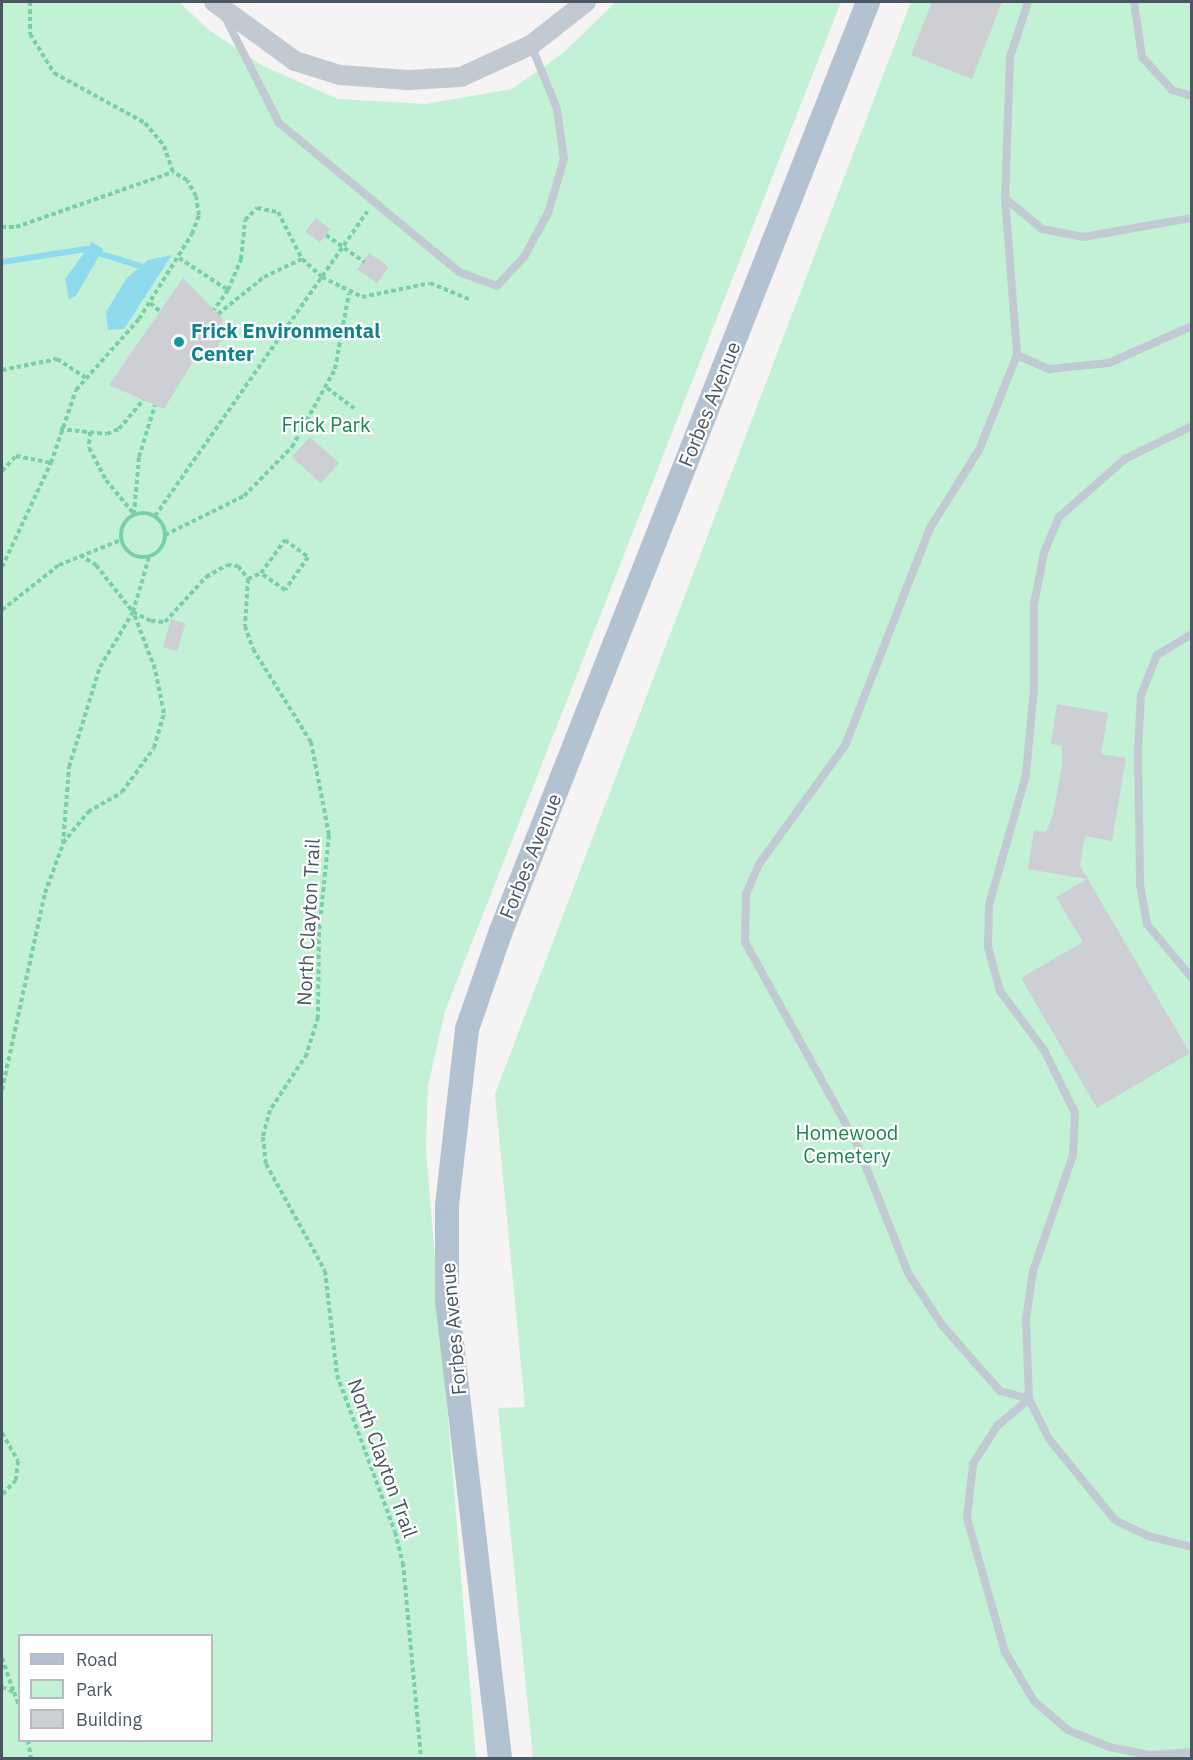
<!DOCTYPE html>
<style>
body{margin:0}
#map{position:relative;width:1193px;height:1760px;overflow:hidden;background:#f5f3f3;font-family:"IBM Plex Sans",sans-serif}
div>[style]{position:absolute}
.green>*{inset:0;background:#c3f1d5}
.water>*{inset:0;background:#90daee}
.stream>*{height:6px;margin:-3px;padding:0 3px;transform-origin:3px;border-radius:3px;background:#90daee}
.building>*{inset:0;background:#cdcfd5;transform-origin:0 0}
.path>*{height:4px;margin-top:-2px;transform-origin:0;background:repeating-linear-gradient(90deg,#7ad0a6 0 4.5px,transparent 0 7.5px)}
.path>.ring{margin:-2px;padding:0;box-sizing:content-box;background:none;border:4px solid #7ad0a6;border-radius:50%}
.service>*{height:8px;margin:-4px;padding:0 4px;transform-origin:4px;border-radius:4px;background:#c1cad2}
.tertiary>*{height:20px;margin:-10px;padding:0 10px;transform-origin:10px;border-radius:10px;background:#c1cad2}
.primary>*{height:24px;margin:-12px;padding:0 12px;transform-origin:12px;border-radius:12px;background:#b3c2d1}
.dots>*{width:16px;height:16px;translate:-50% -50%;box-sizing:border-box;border:3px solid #fff;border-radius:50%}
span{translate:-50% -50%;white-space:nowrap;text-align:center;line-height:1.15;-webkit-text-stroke:4.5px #fff;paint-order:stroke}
.culture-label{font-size:20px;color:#0d838f;font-weight:700}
.left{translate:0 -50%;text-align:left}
.street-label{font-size:20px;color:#4a5661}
.park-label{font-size:20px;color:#17864f}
.frame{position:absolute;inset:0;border:3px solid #4a5661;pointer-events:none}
.legend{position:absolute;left:18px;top:1634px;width:195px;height:108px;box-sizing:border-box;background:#fff;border:2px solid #b7bbc0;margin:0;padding:8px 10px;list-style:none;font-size:18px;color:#4a5661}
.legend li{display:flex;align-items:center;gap:12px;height:30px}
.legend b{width:30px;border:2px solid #b7bbc0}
</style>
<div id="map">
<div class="green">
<i style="clip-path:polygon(evenodd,2px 2px,179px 2px,209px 30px,263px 66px,338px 99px,426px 104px,512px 89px,563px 53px,616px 2px,841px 2px,445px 1011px,428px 1086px,426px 1149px,476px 1758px,2px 1758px,2px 2px,20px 1636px,212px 1636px,212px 1740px,20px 1740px,20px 1636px)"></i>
<i style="clip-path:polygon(911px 2px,1191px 2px,1191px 1758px,533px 1758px,498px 1408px,525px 1407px,495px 1094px)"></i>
</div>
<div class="water">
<i style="clip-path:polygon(92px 242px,103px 249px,76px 296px,69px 299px,65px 279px)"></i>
<i style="clip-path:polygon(172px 255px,124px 329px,108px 330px,106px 312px,126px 279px,148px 260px)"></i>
</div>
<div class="stream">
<i style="left:2px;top:262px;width:85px;rotate:-8.8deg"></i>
<i style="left:86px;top:249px;width:57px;rotate:17.5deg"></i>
</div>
<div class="building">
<i style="clip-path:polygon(932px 2px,1002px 2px,972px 79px,911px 55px)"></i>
<i style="left:316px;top:218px;width:18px;height:17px;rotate:38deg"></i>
<i style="left:369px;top:253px;width:24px;height:20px;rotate:35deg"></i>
<i style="clip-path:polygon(183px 278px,224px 320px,217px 329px,225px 335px,207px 362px,197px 355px,164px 409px,109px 385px)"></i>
<i style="left:310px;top:437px;width:39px;height:27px;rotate:42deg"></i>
<i style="left:171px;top:619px;width:15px;height:29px;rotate:16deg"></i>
<i style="clip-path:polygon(1057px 704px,1108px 713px,1101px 754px,1126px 758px,1112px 841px,1085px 836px,1080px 866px,1190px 1053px,1097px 1108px,1021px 978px,1083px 942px,1056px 897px,1087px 879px,1028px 869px,1034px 830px,1046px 832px,1053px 815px,1062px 765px,1062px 746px,1051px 744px)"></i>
</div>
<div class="path">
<i style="left:30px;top:2px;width:32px;rotate:90deg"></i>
<i style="left:30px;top:34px;width:46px;rotate:58.4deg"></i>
<i style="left:54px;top:73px;width:104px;rotate:28.8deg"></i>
<i style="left:145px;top:123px;width:30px;rotate:50deg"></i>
<i style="left:164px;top:146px;width:28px;rotate:71deg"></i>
<i style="left:2px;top:227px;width:14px"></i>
<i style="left:16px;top:227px;width:166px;rotate:-19.3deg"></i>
<i style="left:326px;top:235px;width:47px;rotate:35.4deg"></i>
<i style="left:179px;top:258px;width:59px;rotate:33.1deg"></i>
<i style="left:228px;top:290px;width:24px;rotate:125deg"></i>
<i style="left:228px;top:290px;width:34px;rotate:-67deg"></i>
<i style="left:241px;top:259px;width:39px;rotate:-84deg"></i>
<i style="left:245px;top:220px;width:17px;rotate:-45deg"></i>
<i style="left:257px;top:208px;width:21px;rotate:11deg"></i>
<i style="left:278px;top:212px;width:53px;rotate:62.9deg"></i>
<i style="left:150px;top:303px;width:13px;rotate:39deg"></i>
<i style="left:218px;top:314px;width:59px;rotate:-38.8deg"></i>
<i style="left:264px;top:277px;width:42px;rotate:-25.3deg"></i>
<i style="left:302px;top:259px;width:27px;rotate:42deg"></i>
<i style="left:322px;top:277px;width:45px;rotate:26.6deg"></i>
<i style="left:362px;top:297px;width:69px;rotate:-11.6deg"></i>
<i style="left:430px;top:283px;width:44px;rotate:22.5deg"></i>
<i style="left:2px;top:370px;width:56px;rotate:-11.3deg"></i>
<i style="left:57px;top:359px;width:35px;rotate:33deg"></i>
<i style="left:327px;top:388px;width:34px;rotate:37deg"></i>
<i style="left:60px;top:429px;width:47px;rotate:6.1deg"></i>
<i style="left:107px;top:434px;width:13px;rotate:-23deg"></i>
<i style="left:119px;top:429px;width:38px;rotate:-50deg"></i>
<i style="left:90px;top:432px;width:16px;rotate:94deg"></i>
<i style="left:89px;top:448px;width:36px;rotate:62deg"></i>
<i style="left:106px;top:480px;width:44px;rotate:50.5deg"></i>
<i style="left:2px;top:471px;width:21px;rotate:-47deg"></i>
<i style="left:16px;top:456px;width:36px;rotate:11deg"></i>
<i class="ring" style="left:121px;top:513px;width:40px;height:40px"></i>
<i style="left:134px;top:514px;width:57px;rotate:-85deg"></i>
<i style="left:139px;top:457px;width:54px;rotate:-72.9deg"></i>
<i style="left:155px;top:516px;width:371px;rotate:-55.1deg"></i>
<i style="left:165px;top:535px;width:88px;rotate:-26.3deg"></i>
<i style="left:244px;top:496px;width:69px;rotate:-45.6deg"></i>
<i style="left:292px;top:447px;width:89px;rotate:-61.1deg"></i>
<i style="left:335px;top:369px;width:77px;rotate:-79.6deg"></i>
<i style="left:80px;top:555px;width:19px;rotate:32deg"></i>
<i style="left:96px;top:565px;width:60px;rotate:51.8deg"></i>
<i style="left:133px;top:612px;width:20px;rotate:27deg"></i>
<i style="left:151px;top:621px;width:14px;rotate:4deg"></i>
<i style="left:165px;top:622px;width:61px;rotate:-47.7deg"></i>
<i style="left:206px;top:577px;width:24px;rotate:-30deg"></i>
<i style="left:227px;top:565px;width:11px;rotate:5deg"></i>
<i style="left:238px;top:566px;width:16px;rotate:52deg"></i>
<i style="left:2px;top:567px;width:115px;rotate:-64.8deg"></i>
<i style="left:51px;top:463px;width:77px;rotate:-71.1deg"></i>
<i style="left:76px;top:390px;width:95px;rotate:-48.4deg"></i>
<i style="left:139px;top:319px;width:100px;rotate:-58.1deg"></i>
<i style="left:192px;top:234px;width:20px;rotate:-70deg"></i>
<i style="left:199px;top:215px;width:19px;rotate:-99deg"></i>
<i style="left:196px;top:196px;width:18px;rotate:-119deg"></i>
<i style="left:187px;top:180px;width:16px;rotate:-150deg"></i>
<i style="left:248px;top:579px;width:47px;rotate:93.7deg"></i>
<i style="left:245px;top:626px;width:24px;rotate:71deg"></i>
<i style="left:253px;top:649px;width:110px;rotate:58.1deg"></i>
<i style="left:311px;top:742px;width:95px;rotate:79deg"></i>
<i style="left:329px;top:835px;width:98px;rotate:95.9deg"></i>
<i style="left:319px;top:932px;width:85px;rotate:90.7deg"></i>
<i style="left:318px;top:1017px;width:39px;rotate:107deg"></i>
<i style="left:307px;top:1054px;width:67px;rotate:123.5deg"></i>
<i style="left:270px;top:1110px;width:28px;rotate:105deg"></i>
<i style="left:263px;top:1137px;width:27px;rotate:84deg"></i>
<i style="left:266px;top:1164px;width:122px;rotate:61.1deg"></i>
<i style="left:325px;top:1271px;width:105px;rotate:83.4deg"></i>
<i style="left:337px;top:1375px;width:167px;rotate:69.7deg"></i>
<i style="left:395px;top:1532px;width:32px;rotate:76deg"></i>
<i style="left:403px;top:1563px;width:196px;rotate:84.7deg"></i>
<i style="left:248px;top:579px;width:14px;rotate:-25deg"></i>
<i style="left:261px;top:573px;width:41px;rotate:-54deg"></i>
<i style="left:285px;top:540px;width:29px;rotate:36deg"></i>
<i style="left:308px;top:557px;width:40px;rotate:124.9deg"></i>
<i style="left:285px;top:590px;width:29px;rotate:-145deg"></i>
<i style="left:2px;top:610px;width:73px;rotate:-38.3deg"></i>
<i style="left:59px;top:565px;width:67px;rotate:-22deg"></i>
<i style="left:63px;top:843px;width:40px;rotate:-51deg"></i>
<i style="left:88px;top:812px;width:39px;rotate:-30deg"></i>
<i style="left:122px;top:792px;width:54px;rotate:-54deg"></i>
<i style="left:154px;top:748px;width:36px;rotate:-74deg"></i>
<i style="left:164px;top:713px;width:45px;rotate:-101.6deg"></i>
<i style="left:155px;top:669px;width:59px;rotate:-110.9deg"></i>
<i style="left:2px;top:1090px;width:202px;rotate:-77.7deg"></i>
<i style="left:45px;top:893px;width:52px;rotate:-69.8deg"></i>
<i style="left:63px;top:844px;width:77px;rotate:-85.5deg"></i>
<i style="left:69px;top:767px;width:105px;rotate:-72.8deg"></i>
<i style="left:100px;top:667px;width:64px;rotate:-59deg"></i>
<i style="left:133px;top:612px;width:57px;rotate:-73.8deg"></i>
<i style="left:2px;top:1433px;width:32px;rotate:60deg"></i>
<i style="left:18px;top:1461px;width:19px;rotate:96deg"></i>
<i style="left:16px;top:1480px;width:21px;rotate:133deg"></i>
<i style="left:2px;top:1658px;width:36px;rotate:71deg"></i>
<i style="left:2px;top:1687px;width:13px;rotate:23deg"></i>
<i style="left:14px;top:1692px;width:17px;rotate:69deg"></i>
<i style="left:28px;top:1740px;width:18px;rotate:81deg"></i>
</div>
<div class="service">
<i style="left:1028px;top:2px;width:58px;rotate:108.1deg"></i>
<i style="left:1010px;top:57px;width:141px;rotate:92deg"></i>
<i style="left:1005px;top:198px;width:157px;rotate:85.6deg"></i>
<i style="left:1017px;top:355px;width:102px;rotate:111.8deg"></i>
<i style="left:979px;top:450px;width:92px;rotate:122.1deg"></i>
<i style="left:930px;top:528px;width:232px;rotate:111.3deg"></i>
<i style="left:846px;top:744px;width:148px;rotate:125.9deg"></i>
<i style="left:759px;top:864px;width:33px;rotate:113deg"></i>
<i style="left:746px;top:894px;width:48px;rotate:91.2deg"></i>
<i style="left:745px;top:942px;width:229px;rotate:61deg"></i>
<i style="left:856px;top:1142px;width:141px;rotate:68.3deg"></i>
<i style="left:908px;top:1273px;width:62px;rotate:56.8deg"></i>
<i style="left:942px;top:1325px;width:88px;rotate:48.7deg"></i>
<i style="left:1000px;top:1391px;width:30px;rotate:15deg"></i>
<i style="left:1134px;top:2px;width:56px;rotate:81.7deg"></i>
<i style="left:1142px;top:57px;width:45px;rotate:47.7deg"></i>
<i style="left:1172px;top:90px;width:21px;rotate:17deg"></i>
<i style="left:225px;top:17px;width:119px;rotate:63deg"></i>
<i style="left:279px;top:123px;width:234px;rotate:39.6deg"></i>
<i style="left:459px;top:272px;width:40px;rotate:20.2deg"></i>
<i style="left:497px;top:286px;width:40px;rotate:-47deg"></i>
<i style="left:524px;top:257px;width:50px;rotate:-61.4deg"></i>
<i style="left:548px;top:213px;width:56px;rotate:-73.5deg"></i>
<i style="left:564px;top:159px;width:50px;rotate:-98deg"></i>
<i style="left:557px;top:109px;width:69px;rotate:-112.1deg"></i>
<i style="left:1005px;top:198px;width:48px;rotate:40deg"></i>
<i style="left:1042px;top:229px;width:42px;rotate:11deg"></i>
<i style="left:1083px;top:237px;width:111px;rotate:-9.9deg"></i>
<i style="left:1017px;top:355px;width:35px;rotate:24deg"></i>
<i style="left:1049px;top:369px;width:60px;rotate:-5.7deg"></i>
<i style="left:1109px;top:363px;width:91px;rotate:-24deg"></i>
<i style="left:1192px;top:426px;width:75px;rotate:153.8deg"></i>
<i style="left:1125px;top:459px;width:88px;rotate:138.7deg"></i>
<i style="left:1059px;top:517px;width:39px;rotate:113deg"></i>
<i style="left:1044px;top:553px;width:52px;rotate:101.1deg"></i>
<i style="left:1034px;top:604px;width:84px;rotate:90deg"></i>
<i style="left:1034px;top:688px;width:87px;rotate:95.3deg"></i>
<i style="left:1026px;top:775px;width:135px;rotate:105.9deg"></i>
<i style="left:989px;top:905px;width:42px;rotate:91.4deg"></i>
<i style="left:988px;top:947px;width:46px;rotate:74.7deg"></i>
<i style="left:1000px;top:991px;width:74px;rotate:53.3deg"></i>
<i style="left:1044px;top:1050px;width:70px;rotate:63.8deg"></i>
<i style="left:1075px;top:1113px;width:42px;rotate:92.7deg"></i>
<i style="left:1073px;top:1155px;width:123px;rotate:109deg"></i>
<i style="left:1033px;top:1271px;width:49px;rotate:98.3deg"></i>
<i style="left:1026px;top:1319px;width:80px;rotate:87.9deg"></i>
<i style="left:1029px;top:1399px;width:45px;rotate:63.4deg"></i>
<i style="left:1049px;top:1439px;width:104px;rotate:50.8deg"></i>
<i style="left:1115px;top:1520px;width:37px;rotate:26deg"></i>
<i style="left:1148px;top:1536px;width:45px;rotate:14deg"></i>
<i style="left:1192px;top:634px;width:41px;rotate:149deg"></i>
<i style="left:1157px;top:655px;width:43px;rotate:111.8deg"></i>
<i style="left:1141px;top:695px;width:56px;rotate:93.1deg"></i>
<i style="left:1138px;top:751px;width:133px;rotate:89.1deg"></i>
<i style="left:1140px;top:884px;width:41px;rotate:80.1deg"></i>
<i style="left:1147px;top:924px;width:70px;rotate:50.2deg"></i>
<i style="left:1029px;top:1399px;width:42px;rotate:139.8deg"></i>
<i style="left:997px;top:1426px;width:45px;rotate:122.3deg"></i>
<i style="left:973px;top:1464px;width:54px;rotate:96.3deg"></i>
<i style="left:967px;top:1518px;width:139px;rotate:74.2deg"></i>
<i style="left:1005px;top:1652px;width:57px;rotate:59.4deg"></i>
<i style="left:1034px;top:1701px;width:45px;rotate:40.5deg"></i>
<i style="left:1068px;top:1730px;width:44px;rotate:22.5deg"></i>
<i style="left:1109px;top:1747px;width:42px;rotate:11deg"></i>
<i style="left:1150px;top:1755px;width:42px;rotate:-4.1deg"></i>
</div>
<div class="tertiary">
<i style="left:214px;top:2px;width:100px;rotate:36.1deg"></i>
<i style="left:295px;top:61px;width:47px;rotate:17.3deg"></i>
<i style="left:340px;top:75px;width:68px;rotate:4.2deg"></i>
<i style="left:408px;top:80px;width:53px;rotate:-3.2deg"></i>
<i style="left:461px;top:77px;width:77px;rotate:-24.6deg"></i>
<i style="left:531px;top:45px;width:70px;rotate:-38deg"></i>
</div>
<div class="primary">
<i style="left:500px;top:1758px;width:460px;rotate:-96.6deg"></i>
<i style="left:447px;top:1301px;width:96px;rotate:-90deg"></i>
<i style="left:447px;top:1205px;width:177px;rotate:-83.5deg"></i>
<i style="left:467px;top:1029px;width:104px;rotate:-70.9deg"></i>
<i style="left:501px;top:931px;width:999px;rotate:-68.44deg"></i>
</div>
<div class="dots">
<i style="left:179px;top:342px;background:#0f9aa8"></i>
</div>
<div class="culture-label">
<span class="left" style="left:191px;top:342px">Frick Environmental<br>Center</span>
</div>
<div class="street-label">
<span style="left:709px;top:404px;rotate:-68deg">Forbes Avenue</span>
<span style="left:530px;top:856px;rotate:-68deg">Forbes Avenue</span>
<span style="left:308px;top:922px;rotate:-87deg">North Clayton Trail</span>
<span style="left:453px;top:1329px;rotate:-95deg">Forbes Avenue</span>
<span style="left:383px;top:1458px;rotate:70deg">North Clayton Trail</span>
</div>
<div class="park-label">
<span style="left:326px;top:424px">Frick Park</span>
<span style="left:847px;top:1144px">Homewood<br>Cemetery</span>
</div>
<div class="frame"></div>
<ul class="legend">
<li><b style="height:8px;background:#b3c2d1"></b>Road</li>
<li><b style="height:16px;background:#c3f1d5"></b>Park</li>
<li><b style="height:16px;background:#cdcfd5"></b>Building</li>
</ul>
</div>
